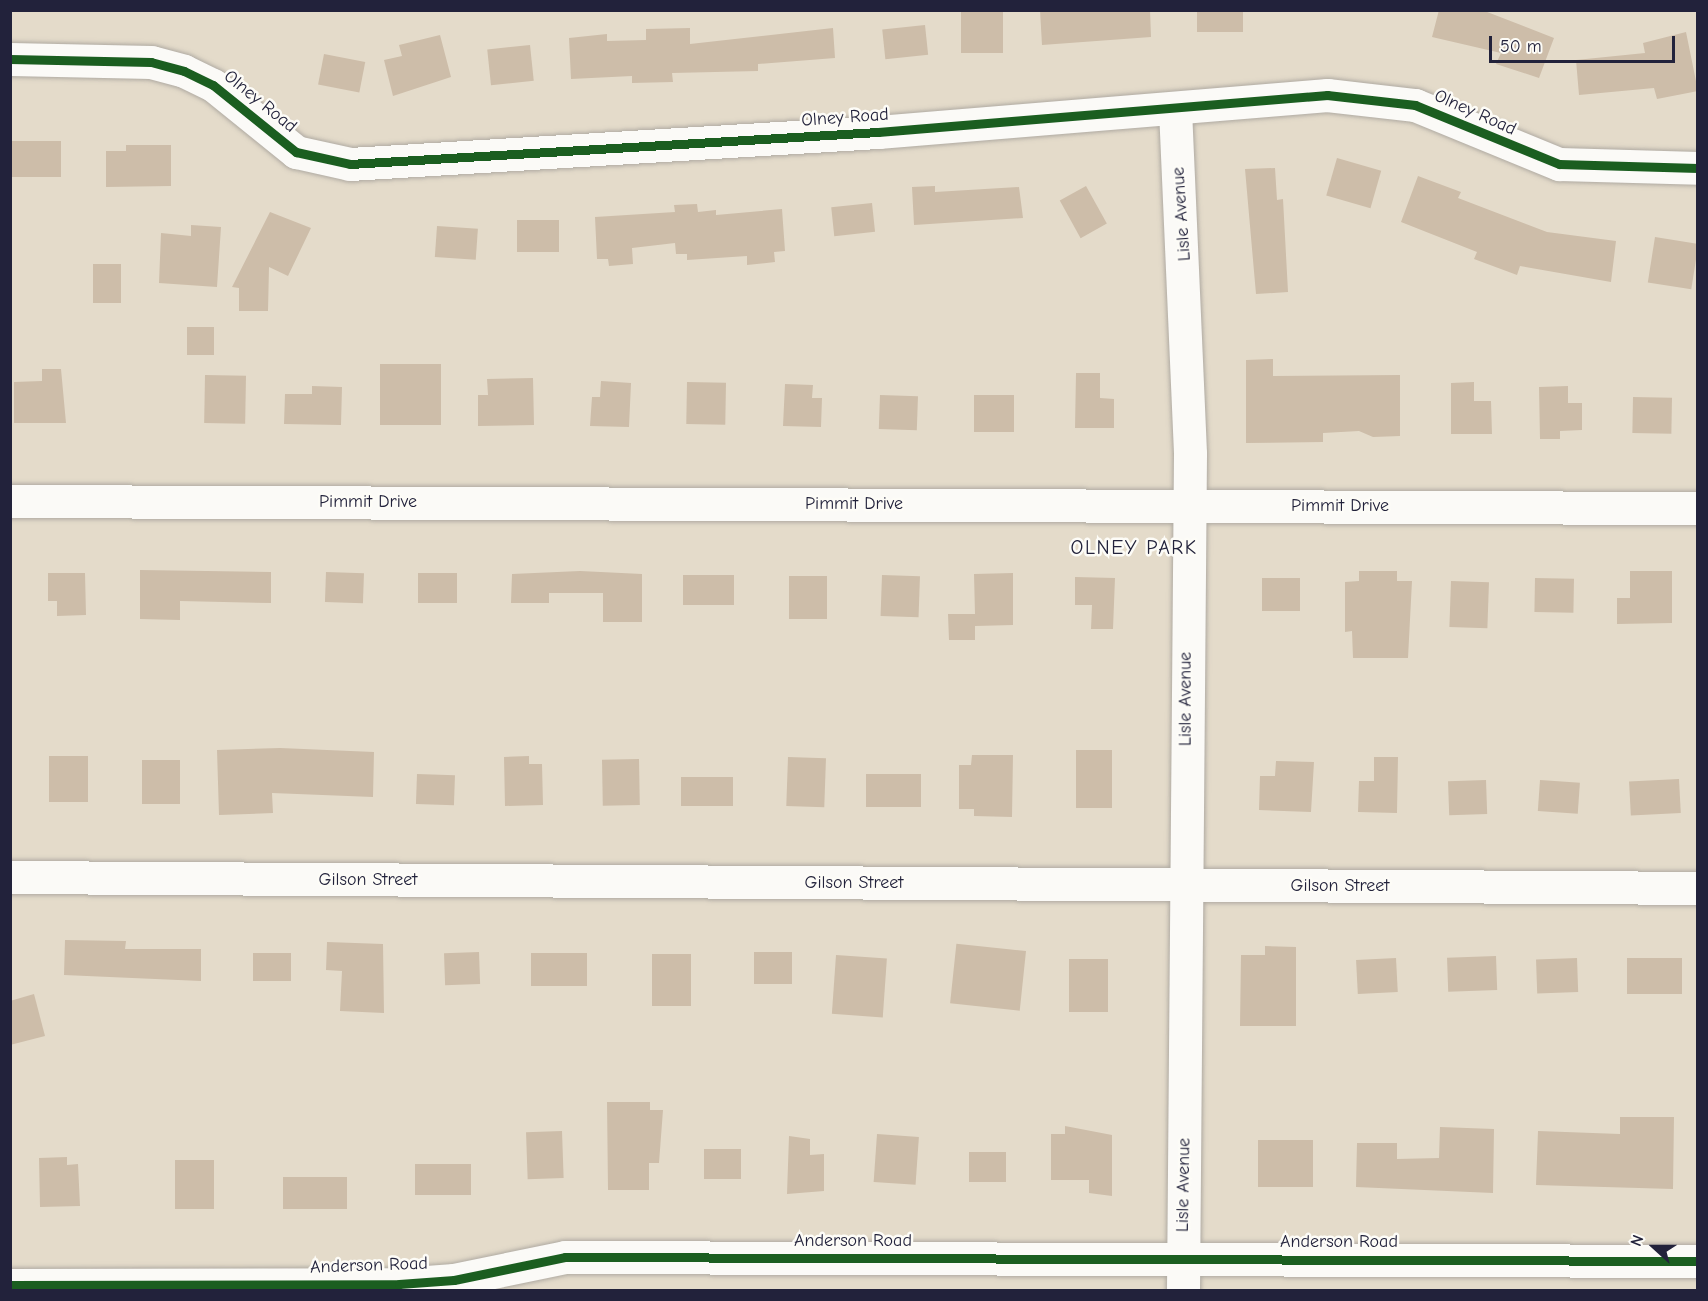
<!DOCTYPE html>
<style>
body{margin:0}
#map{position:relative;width:1708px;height:1301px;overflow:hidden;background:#e4dbca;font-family:"Comic Neue",sans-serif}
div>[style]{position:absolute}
.building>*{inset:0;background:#cdbda9;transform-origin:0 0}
.roads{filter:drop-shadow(0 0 2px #afaaa2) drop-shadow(0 0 2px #afaaa2)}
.minor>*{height:33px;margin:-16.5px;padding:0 16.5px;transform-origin:16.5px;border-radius:16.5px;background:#fbfaf7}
.cycleway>*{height:9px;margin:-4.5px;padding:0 4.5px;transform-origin:4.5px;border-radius:4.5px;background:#1b5e20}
span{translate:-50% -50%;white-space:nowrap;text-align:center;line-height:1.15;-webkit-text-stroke:5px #fdfcf7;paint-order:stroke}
.street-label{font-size:18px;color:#22223b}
.neighbourhood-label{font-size:20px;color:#22223b;letter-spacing:1.5px}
.frame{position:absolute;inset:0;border:12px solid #22223b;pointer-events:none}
.north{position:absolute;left:1624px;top:1217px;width:60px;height:60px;-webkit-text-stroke:4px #fdfcf7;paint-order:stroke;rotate:291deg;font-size:16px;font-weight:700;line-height:24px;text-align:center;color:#22223b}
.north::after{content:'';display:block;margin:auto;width:21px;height:27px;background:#22223b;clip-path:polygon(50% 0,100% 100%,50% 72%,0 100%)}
.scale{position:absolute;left:1489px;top:36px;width:186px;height:27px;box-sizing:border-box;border:3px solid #22223b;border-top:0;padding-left:8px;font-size:18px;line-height:21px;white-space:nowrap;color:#22223b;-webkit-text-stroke:4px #fdfcf7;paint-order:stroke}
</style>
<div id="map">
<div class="building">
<i style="left:961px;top:10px;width:42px;height:43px"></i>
<i style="clip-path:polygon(1040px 10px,1150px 10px,1151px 37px,1042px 45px)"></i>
<i style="left:1197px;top:10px;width:46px;height:22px"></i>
<i style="clip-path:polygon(1439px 10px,1482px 10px,1554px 38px,1539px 78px,1496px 64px,1501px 53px,1432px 37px)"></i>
<i style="left:925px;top:25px;width:30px;height:43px;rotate:84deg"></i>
<i style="clip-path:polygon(690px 28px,690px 44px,833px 28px,835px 58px,758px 64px,758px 71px,672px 73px,673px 82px,632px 83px,632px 76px,571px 79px,569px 38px,607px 34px,607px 41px,646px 40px,646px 29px)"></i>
<i style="clip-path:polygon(1686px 32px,1698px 91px,1657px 99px,1654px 88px,1579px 95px,1576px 60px,1645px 53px,1643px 43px)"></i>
<i style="clip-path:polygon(440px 35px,451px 77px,393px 96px,384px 60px,402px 56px,399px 45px)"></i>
<i style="left:530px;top:45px;width:36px;height:43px;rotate:84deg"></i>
<i style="left:324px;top:54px;width:42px;height:31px;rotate:11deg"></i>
<i style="left:61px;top:141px;width:36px;height:51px;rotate:90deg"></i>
<i style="clip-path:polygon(126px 145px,171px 145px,171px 186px,106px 187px,106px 151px,126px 151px)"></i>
<i style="left:1337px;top:158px;width:46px;height:39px;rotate:16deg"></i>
<i style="clip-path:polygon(1275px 168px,1277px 200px,1283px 199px,1288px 292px,1256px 294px,1245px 169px)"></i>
<i style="clip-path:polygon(1418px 176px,1461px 192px,1458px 198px,1547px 232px,1616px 241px,1611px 282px,1520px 266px,1517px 275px,1474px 259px,1477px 252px,1401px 222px)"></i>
<i style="clip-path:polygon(935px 186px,935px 192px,1019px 187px,1023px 218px,914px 225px,912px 187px)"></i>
<i style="left:1086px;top:186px;width:43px;height:30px;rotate:61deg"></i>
<i style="left:872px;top:203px;width:29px;height:41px;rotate:84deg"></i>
<i style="clip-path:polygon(697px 204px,698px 212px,716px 210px,716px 215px,782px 209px,785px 251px,774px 252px,775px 262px,747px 265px,747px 256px,687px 260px,687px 254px,676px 254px,675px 243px,632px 248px,633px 264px,609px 266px,608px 259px,597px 259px,595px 217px,675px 212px,674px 205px)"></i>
<i style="clip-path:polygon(270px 212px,311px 228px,288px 276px,269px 267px,268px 311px,239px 311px,239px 288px,232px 287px)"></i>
<i style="left:517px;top:220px;width:42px;height:32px"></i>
<i style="clip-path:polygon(191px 225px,221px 227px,217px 287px,159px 283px,161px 233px,191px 236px)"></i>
<i style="left:437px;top:226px;width:41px;height:31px;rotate:4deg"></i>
<i style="left:1655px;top:237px;width:44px;height:46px;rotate:9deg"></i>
<i style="left:93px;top:264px;width:28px;height:39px"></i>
<i style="left:187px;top:327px;width:27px;height:28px"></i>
<i style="clip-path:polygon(1273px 359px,1273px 376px,1400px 375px,1400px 436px,1373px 437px,1359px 431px,1323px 433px,1323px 442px,1246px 443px,1246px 360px)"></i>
<i style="left:380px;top:364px;width:61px;height:61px"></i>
<i style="clip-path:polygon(42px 369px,61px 369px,66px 423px,14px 423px,14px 382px,42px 381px)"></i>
<i style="clip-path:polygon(1076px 373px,1100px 373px,1100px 398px,1114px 399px,1114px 428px,1075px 428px)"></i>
<i style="left:205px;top:375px;width:41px;height:48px;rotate:1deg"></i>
<i style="clip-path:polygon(533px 378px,534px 425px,478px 426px,478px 395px,488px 395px,487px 379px)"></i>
<i style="clip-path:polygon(601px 381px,631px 383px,629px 427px,590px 426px,592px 397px,600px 397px)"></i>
<i style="left:687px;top:382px;width:39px;height:42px;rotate:1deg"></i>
<i style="clip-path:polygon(1474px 382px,1474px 401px,1491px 401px,1492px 434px,1451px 434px,1451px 383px)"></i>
<i style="clip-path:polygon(785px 384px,813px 385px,812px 398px,822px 398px,821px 427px,783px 426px)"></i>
<i style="clip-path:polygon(312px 386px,342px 387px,341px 425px,284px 424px,285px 394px,312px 394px)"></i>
<i style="clip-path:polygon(1568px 386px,1568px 403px,1582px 403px,1582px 430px,1560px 431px,1560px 439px,1540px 439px,1539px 387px)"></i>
<i style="left:880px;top:395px;width:38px;height:34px;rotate:2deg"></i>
<i style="left:1014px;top:395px;width:37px;height:40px;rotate:90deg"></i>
<i style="left:1633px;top:397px;width:39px;height:36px;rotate:1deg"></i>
<i style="clip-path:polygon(140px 570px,271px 572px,271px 603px,180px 601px,180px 620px,140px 619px)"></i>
<i style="clip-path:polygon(580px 571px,642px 574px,642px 622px,603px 622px,603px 593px,549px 593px,549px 603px,511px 603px,512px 574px)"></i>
<i style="clip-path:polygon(1359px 571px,1397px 571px,1397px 581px,1412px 581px,1408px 658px,1353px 658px,1352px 631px,1345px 632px,1345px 582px,1359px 581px)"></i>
<i style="clip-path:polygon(1630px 571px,1672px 571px,1672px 623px,1617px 624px,1617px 598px,1630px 598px)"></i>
<i style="left:326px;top:572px;width:38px;height:30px;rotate:2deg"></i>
<i style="clip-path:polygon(48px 573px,85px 573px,86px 615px,57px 616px,57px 601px,48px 601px)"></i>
<i style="left:418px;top:573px;width:39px;height:30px"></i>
<i style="clip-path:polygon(1013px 573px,1013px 625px,975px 626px,975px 640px,949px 640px,948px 614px,975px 614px,974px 574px)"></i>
<i style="left:683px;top:575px;width:51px;height:30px"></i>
<i style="left:882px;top:575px;width:38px;height:41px;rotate:2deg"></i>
<i style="left:827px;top:576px;width:43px;height:38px;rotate:90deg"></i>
<i style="clip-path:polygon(1075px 577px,1115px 578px,1113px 629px,1091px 629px,1092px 605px,1075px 605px)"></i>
<i style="left:1262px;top:578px;width:38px;height:33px"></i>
<i style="left:1535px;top:578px;width:39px;height:34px;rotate:1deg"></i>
<i style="left:1451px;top:581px;width:38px;height:46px;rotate:2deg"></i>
<i style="clip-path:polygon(280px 748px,374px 752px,373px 797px,272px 793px,273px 813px,219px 815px,217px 750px)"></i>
<i style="left:1076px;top:750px;width:36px;height:58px"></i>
<i style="clip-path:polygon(972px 755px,1013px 755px,1012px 817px,974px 816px,974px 809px,959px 809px,959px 765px,971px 765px)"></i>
<i style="left:49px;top:756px;width:39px;height:46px"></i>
<i style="clip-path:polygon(529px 756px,529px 764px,542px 764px,543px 805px,505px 806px,504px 757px)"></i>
<i style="left:788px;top:757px;width:38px;height:49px;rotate:2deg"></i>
<i style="clip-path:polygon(1374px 757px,1398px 757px,1397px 813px,1358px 812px,1359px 781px,1374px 781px)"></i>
<i style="left:639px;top:759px;width:46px;height:37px;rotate:89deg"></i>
<i style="left:142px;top:760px;width:38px;height:44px"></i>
<i style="clip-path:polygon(1276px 761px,1314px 762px,1311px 812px,1259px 810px,1260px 776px,1275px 776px)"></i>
<i style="left:417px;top:774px;width:38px;height:30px;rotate:2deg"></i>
<i style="left:866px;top:774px;width:55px;height:33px"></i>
<i style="left:733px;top:777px;width:29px;height:52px;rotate:90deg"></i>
<i style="left:1679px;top:779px;width:34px;height:50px;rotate:87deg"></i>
<i style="left:1486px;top:780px;width:34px;height:38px;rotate:88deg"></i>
<i style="left:1540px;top:780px;width:40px;height:31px;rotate:4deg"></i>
<i style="clip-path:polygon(65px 940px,126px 941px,125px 949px,201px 949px,201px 981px,64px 975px)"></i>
<i style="clip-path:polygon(327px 942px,383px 944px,384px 1013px,340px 1011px,342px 971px,326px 970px)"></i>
<i style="clip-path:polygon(1265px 946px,1296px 947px,1296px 1026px,1240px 1026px,1241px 955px,1265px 955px)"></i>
<i style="left:1026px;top:951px;width:60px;height:70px;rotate:96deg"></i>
<i style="left:479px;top:952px;width:32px;height:35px;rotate:88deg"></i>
<i style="left:754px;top:952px;width:38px;height:32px"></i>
<i style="left:253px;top:953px;width:38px;height:28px"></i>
<i style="left:531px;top:953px;width:56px;height:33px"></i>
<i style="left:691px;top:954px;width:52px;height:39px;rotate:90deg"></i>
<i style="left:836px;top:955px;width:51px;height:59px;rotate:4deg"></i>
<i style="left:1496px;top:956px;width:34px;height:49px;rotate:88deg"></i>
<i style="left:1396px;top:958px;width:34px;height:40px;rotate:87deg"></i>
<i style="left:1577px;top:958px;width:34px;height:41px;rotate:88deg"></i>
<i style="left:1627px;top:958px;width:55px;height:36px"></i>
<i style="left:1069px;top:959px;width:39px;height:53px"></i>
<i style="clip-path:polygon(34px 994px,45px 1036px,10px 1045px,10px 1001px)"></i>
<i style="clip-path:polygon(607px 1102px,650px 1102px,650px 1110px,663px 1110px,659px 1163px,649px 1163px,649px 1190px,608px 1190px)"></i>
<i style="clip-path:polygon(1620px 1117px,1674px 1117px,1673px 1189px,1536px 1185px,1538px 1131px,1620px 1134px)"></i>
<i style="clip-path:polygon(1065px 1126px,1112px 1135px,1112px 1196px,1089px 1193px,1089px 1180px,1051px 1180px,1051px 1134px,1065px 1134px)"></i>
<i style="clip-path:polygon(1440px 1127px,1494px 1129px,1493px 1193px,1356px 1187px,1357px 1143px,1397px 1143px,1397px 1159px,1439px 1158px)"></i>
<i style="left:562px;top:1131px;width:47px;height:36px;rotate:88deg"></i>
<i style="left:877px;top:1134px;width:42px;height:48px;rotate:4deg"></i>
<i style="clip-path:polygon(789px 1136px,810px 1139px,810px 1155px,824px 1154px,824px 1191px,787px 1194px)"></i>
<i style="left:1258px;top:1140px;width:55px;height:47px"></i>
<i style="left:704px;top:1149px;width:37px;height:30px"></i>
<i style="left:969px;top:1152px;width:37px;height:30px"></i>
<i style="clip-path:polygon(67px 1157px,67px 1165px,78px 1164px,80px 1206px,40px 1207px,39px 1158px)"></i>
<i style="left:175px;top:1160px;width:39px;height:49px"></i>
<i style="left:415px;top:1164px;width:56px;height:31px"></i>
<i style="left:283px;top:1177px;width:64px;height:32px"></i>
</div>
<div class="roads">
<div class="minor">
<i style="left:10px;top:59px;width:141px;rotate:1.2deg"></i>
<i style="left:151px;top:62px;width:34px;rotate:15deg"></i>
<i style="left:184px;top:71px;width:32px;rotate:26deg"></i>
<i style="left:213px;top:85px;width:107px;rotate:38.9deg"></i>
<i style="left:296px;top:152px;width:55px;rotate:12.5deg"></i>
<i style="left:350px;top:164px;width:529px;rotate:-3.47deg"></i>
<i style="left:878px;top:132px;width:451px;rotate:-4.7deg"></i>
<i style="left:1327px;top:95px;width:89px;rotate:6.5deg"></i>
<i style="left:1415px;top:105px;width:156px;rotate:22.3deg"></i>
<i style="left:1559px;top:164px;width:139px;rotate:1.6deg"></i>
<i style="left:1175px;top:109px;width:345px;rotate:87.5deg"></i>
<i style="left:1190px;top:454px;width:836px;rotate:90.48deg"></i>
<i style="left:10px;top:501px;width:1688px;rotate:0.24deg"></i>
<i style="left:10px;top:877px;width:1688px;rotate:0.37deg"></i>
<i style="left:10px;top:1285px;width:389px;rotate:-0.1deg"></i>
<i style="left:399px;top:1284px;width:55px;rotate:-4.2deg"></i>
<i style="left:454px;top:1280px;width:113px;rotate:-11.7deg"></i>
<i style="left:565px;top:1257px;width:1133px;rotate:0.2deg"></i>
</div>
</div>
<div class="cycleway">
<i style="left:10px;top:59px;width:141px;rotate:1.2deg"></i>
<i style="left:151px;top:62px;width:34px;rotate:15deg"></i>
<i style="left:184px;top:71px;width:32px;rotate:26deg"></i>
<i style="left:213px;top:85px;width:107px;rotate:38.9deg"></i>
<i style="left:296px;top:152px;width:55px;rotate:12.5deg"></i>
<i style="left:350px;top:164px;width:529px;rotate:-3.47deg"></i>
<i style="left:878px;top:132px;width:451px;rotate:-4.7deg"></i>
<i style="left:1327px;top:95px;width:89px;rotate:6.5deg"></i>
<i style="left:1415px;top:105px;width:156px;rotate:22.3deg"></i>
<i style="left:1559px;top:164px;width:139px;rotate:1.6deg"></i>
<i style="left:10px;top:1285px;width:389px;rotate:-0.1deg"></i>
<i style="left:399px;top:1284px;width:55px;rotate:-4.2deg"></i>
<i style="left:454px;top:1280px;width:113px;rotate:-11.7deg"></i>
<i style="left:565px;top:1257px;width:1133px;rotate:0.2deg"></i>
</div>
<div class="street-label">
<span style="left:260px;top:102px;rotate:39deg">Olney Road</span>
<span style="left:1475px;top:113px;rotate:24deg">Olney Road</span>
<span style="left:845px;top:118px;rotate:-4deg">Olney Road</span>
<span style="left:1182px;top:214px;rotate:-94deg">Lisle Avenue</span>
<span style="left:368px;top:502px">Pimmit Drive</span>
<span style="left:854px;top:504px">Pimmit Drive</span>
<span style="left:1340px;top:506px">Pimmit Drive</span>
<span style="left:1186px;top:699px;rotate:-90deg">Lisle Avenue</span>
<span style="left:368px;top:880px">Gilson Street</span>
<span style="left:854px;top:883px">Gilson Street</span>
<span style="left:1340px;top:886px">Gilson Street</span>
<span style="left:1184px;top:1185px;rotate:-89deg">Lisle Avenue</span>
<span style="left:853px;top:1241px">Anderson Road</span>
<span style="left:1339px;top:1242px">Anderson Road</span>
<span style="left:369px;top:1266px;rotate:-2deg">Anderson Road</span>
</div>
<div class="neighbourhood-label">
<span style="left:1134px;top:547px">OLNEY PARK</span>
</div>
<div class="frame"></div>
<div class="north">N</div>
<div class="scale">50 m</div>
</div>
